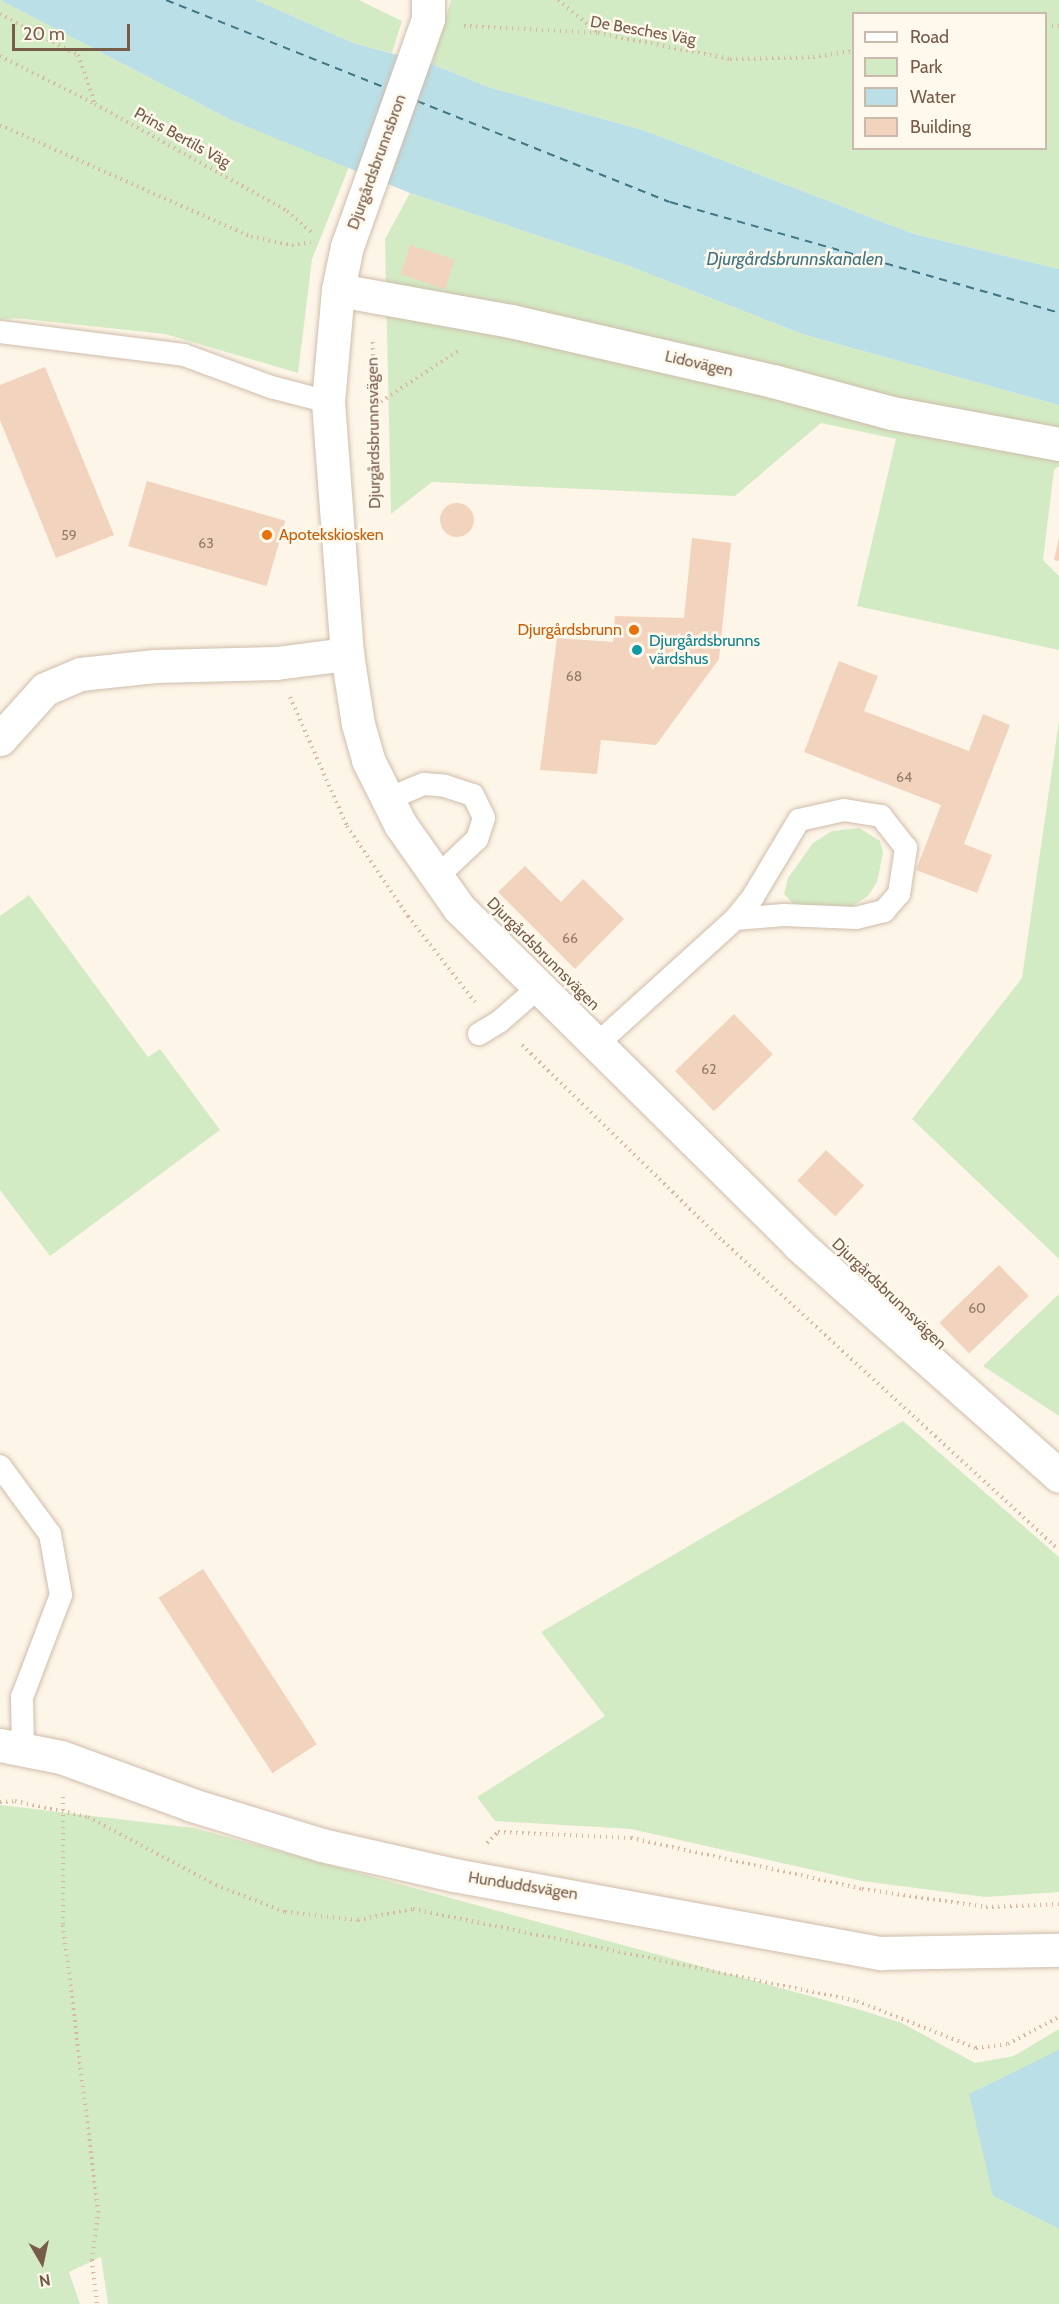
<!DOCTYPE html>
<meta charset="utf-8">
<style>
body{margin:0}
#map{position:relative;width:1059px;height:2304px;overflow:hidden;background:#fdf5e7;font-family:Cabin,sans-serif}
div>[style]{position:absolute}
.green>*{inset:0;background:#d3ebc4}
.water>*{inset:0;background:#badfe7}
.ferry>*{height:1.5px;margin-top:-0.75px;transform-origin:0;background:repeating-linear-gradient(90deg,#407683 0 8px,transparent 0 14px)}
.building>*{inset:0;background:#f2d4be;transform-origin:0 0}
.round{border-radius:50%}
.path>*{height:4px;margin-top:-2px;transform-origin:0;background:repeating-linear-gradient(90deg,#d8b8a1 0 1.5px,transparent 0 6px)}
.roads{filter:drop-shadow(0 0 2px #cfbdac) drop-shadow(0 0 2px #cfbdac)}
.service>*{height:22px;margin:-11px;padding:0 11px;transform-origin:11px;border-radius:11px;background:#fff}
.minor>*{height:33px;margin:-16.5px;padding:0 16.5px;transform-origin:16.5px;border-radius:16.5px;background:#fff}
.tertiary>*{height:33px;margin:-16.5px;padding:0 16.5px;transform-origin:16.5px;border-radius:16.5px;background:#fff}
.dots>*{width:16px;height:16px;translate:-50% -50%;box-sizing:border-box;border:3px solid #fff9ed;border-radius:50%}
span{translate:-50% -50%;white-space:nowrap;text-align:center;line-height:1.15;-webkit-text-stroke:5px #fff9ed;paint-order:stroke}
.number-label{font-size:14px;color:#967a67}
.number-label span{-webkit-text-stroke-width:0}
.street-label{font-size:16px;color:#775c4a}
.food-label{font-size:16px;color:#c56008}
.left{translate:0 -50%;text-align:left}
.right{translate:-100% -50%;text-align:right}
.culture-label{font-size:16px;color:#0d838f}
.water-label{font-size:18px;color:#407683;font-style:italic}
.legend{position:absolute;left:852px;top:12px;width:195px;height:138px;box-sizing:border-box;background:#fff9ed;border:2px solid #c9baac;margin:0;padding:8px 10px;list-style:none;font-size:18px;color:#775c4a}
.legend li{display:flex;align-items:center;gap:12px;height:30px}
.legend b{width:30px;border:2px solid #c9baac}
.north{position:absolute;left:12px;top:2232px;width:60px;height:60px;-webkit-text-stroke:4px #fff9ed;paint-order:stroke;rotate:171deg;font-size:16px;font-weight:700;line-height:24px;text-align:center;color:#775c4a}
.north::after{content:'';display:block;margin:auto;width:21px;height:27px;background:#775c4a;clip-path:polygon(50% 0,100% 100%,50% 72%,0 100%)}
.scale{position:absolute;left:12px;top:24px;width:118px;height:27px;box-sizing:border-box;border:3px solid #775c4a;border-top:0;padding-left:8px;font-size:18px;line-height:21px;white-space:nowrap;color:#775c4a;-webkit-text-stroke:4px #fff9ed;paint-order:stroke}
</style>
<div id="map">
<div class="green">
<i style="clip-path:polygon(0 0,231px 120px,349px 167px,312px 259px,298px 373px,165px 334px,15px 318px,0 320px)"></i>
<i style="clip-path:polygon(256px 0,359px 0,402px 21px,392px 53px,353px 43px)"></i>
<i style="clip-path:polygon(evenodd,451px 0,1059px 0,1059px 269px,914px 234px,646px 131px,488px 87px,432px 64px,451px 0,854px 14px,1046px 14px,1046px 148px,854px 148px,854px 14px)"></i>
<i style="clip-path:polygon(410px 193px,629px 266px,805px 335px,1059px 405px,1059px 466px,1054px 470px,1043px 560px,1059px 576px,1059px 650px,857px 606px,896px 439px,821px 423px,735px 496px,432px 482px,391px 514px,385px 239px)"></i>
<i style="clip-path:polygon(1059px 721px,1059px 1259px,912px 1119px,1022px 978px)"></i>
<i style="clip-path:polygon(859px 828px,880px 841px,883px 853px,877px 882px,868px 896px,849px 908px,800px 911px,784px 894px,788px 878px,813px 843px,832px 831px)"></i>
<i style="clip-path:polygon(29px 895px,148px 1057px,160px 1049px,220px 1130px,50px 1256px,0 1190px,0 916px)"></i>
<i style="clip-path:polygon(1059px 1294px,1059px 1416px,983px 1366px)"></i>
<i style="clip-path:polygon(903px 1421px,1059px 1557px,1059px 1892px,985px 1897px,862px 1881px,631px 1829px,495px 1821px,477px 1797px,605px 1716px,541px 1632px)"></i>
<i style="clip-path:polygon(0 1805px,194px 1828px,854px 2008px,902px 2023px,975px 2063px,1014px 2056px,1059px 2029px,1059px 2304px,108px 2304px,101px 2257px,69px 2272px,80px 2304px,0 2304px)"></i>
</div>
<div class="water">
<i style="clip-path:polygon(0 0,256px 0,353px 43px,432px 64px,488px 87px,646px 131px,914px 234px,1059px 269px,1059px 405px,805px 335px,629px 266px,410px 193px,231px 120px)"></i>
<i style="clip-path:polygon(1059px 2050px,1059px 2228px,1058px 2228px,993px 2196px,969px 2094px)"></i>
</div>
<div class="ferry">
<i style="left:166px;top:0;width:239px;rotate:21.8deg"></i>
<i style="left:417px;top:101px;width:272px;rotate:21.8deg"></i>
<i style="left:670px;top:202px;width:405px;rotate:15.9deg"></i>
</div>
<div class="building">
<i style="left:410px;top:245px;width:47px;height:31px;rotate:18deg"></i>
<i style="clip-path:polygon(45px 367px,114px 535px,56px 558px,0 420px,0 385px)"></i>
<i style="left:147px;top:481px;width:144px;height:68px;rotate:16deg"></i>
<i class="round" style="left:440px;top:503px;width:34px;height:34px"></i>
<i style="clip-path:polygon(1059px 537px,1059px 561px,1054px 560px)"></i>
<i style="clip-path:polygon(692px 538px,731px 543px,719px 659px,656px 745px,601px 740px,597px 774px,540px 770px,557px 638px,613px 642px,615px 616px,684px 618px)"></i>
<i style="clip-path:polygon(839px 661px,878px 676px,864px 711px,969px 751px,983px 714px,1010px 725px,964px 844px,992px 855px,977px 893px,916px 870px,941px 805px,804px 752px)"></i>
<i style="clip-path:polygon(525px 866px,561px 902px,583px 879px,624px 919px,575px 969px,498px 892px)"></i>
<i style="left:734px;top:1014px;width:56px;height:82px;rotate:46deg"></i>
<i style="left:826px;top:1150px;width:52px;height:42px;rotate:43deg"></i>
<i style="left:999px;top:1265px;width:43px;height:83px;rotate:46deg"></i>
<i style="left:203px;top:1569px;width:209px;height:53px;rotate:57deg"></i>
</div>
<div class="path">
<i style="left:558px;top:0;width:50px;rotate:39.4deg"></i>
<i style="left:0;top:14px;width:88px;rotate:27.7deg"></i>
<i style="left:78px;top:55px;width:51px;rotate:70.5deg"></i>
<i style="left:464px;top:26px;width:134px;rotate:3deg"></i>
<i style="left:598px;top:33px;width:135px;rotate:11.1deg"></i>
<i style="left:730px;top:59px;width:83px;rotate:-1.4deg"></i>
<i style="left:813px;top:57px;width:41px;rotate:-8.3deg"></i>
<i style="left:1046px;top:26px;width:13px"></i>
<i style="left:0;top:56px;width:106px;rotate:26.8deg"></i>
<i style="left:95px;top:104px;width:220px;rotate:29.1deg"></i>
<i style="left:287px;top:211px;width:35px;rotate:41deg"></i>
<i style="left:0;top:125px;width:275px;rotate:24deg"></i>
<i style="left:251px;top:237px;width:42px;rotate:11deg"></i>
<i style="left:292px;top:245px;width:19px;rotate:-9deg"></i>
<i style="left:373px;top:342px;width:158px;rotate:89.3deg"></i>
<i style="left:376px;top:405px;width:100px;rotate:-33.5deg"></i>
<i style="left:290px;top:697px;width:141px;rotate:66.2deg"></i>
<i style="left:347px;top:826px;width:109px;rotate:55.9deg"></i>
<i style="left:408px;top:916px;width:109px;rotate:52.1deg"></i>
<i style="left:522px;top:1045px;width:281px;rotate:44.3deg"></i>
<i style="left:723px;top:1241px;width:456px;rotate:42.6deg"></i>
<i style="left:63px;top:1797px;width:128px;rotate:90deg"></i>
<i style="left:63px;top:1925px;width:288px;rotate:83deg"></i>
<i style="left:98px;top:2211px;width:49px;rotate:97deg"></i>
<i style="left:92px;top:2260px;width:44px;rotate:83.5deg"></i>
<i style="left:0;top:1802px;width:15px;rotate:-4deg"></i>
<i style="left:15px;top:1801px;width:75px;rotate:12.4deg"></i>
<i style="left:88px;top:1817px;width:145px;rotate:28deg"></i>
<i style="left:216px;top:1885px;width:74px;rotate:21.4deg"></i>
<i style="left:285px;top:1912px;width:73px;rotate:6.3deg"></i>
<i style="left:358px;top:1920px;width:56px;rotate:-11.3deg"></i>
<i style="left:413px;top:1909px;width:453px;rotate:11.7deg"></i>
<i style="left:857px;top:2001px;width:128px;rotate:21.6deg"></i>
<i style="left:976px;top:2048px;width:32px;rotate:-7deg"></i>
<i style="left:1008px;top:2044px;width:58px;rotate:-27.9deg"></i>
<i style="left:487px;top:1843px;width:16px;rotate:-45deg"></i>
<i style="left:498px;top:1832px;width:133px;rotate:2.6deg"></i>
<i style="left:631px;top:1838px;width:237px;rotate:12.4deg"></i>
<i style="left:862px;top:1889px;width:125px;rotate:8.3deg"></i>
<i style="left:986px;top:1907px;width:73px;rotate:-2.4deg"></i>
</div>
<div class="roads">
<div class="service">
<i style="left:0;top:332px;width:185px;rotate:7.1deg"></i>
<i style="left:184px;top:355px;width:93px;rotate:20.2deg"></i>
<i style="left:271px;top:387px;width:59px;rotate:14.7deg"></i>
<i style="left:388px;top:799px;width:39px;rotate:-23deg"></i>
<i style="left:424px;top:784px;width:21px;rotate:5deg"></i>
<i style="left:445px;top:786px;width:29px;rotate:18deg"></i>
<i style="left:473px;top:795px;width:25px;rotate:64deg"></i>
<i style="left:484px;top:818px;width:22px;rotate:108deg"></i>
<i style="left:477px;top:839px;width:55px;rotate:136.5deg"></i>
<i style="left:479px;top:1034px;width:23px;rotate:-31deg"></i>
<i style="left:499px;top:1022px;width:52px;rotate:-41.1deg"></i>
<i style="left:595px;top:1046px;width:189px;rotate:-42.2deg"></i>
<i style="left:735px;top:919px;width:49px;rotate:-4.7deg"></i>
<i style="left:784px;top:915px;width:72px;rotate:2.4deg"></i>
<i style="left:856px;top:918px;width:29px;rotate:-14deg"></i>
<i style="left:884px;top:911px;width:23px;rotate:-49deg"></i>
<i style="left:899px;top:894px;width:47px;rotate:-81.3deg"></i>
<i style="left:906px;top:848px;width:41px;rotate:-128deg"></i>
<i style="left:881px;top:816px;width:37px;rotate:-171deg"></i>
<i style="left:844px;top:810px;width:46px;rotate:167.5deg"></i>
<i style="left:799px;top:820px;width:90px;rotate:120.9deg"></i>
<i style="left:753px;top:897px;width:28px;rotate:129deg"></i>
<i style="left:0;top:1466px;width:84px;rotate:53.7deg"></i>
<i style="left:50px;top:1534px;width:62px;rotate:79.8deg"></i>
<i style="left:61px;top:1595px;width:109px;rotate:110.9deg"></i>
<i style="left:22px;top:1697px;width:50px;rotate:88.9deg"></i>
</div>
<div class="minor">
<i style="left:338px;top:290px;width:176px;rotate:10.2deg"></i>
<i style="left:511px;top:321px;width:269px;rotate:12.9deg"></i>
<i style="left:773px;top:381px;width:123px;rotate:15.1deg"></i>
<i style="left:892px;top:413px;width:170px;rotate:10.5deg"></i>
<i style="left:0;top:739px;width:67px;rotate:-48deg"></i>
<i style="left:45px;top:689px;width:38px;rotate:-23deg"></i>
<i style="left:80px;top:674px;width:75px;rotate:-6.1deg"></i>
<i style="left:155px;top:666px;width:121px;rotate:-1.4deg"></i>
<i style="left:276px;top:663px;width:72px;rotate:-7.2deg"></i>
<i style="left:0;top:1745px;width:62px;rotate:11.1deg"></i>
<i style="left:61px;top:1757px;width:140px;rotate:20.1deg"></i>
<i style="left:192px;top:1805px;width:136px;rotate:17.1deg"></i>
<i style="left:322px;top:1845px;width:135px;rotate:12.8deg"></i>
<i style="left:454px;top:1875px;width:434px;rotate:10.4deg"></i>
<i style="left:881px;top:1953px;width:178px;rotate:-1deg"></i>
</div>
<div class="tertiary">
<i style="left:428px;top:0;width:19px;rotate:90deg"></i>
<i style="left:428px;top:19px;width:241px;rotate:109.6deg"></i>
<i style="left:347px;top:246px;width:45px;rotate:101.6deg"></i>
<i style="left:338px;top:290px;width:112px;rotate:95.1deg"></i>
<i style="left:328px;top:402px;width:253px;rotate:85.7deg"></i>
<i style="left:347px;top:654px;width:71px;rotate:81.1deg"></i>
<i style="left:358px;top:724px;width:37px;rotate:74deg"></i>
<i style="left:368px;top:760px;width:72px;rotate:63.4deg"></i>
<i style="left:400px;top:824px;width:103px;rotate:54.9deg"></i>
<i style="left:459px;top:908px;width:477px;rotate:44.7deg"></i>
<i style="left:798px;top:1244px;width:349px;rotate:41.6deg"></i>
</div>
</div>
<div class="dots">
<i style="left:267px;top:535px;background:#e8710a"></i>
<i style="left:634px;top:630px;background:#e8710a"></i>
<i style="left:637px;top:650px;background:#0f9aa8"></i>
</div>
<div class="number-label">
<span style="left:69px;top:535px">59</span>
<span style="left:206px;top:543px">63</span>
<span style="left:574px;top:676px">68</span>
<span style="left:904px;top:777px">64</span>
<span style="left:570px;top:938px">66</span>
<span style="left:709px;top:1069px">62</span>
<span style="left:977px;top:1308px">60</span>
</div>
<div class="street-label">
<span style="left:643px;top:31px;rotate:10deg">De Besches Väg</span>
<span style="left:182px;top:138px;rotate:29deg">Prins Bertils Väg</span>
<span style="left:377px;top:162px;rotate:-70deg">Djurgårdsbrunnsbron</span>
<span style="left:699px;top:364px;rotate:13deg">Lidovägen</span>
<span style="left:374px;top:433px;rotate:-91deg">Djurgårdsbrunnsvägen</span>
<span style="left:543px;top:954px;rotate:45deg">Djurgårdsbrunnsvägen</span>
<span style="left:889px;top:1294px;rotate:44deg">Djurgårdsbrunnsvägen</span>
<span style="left:523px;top:1886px;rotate:9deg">Hunduddsvägen</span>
</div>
<div class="food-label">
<span class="left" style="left:279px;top:535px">Apotekskiosken</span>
<span class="right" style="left:622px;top:630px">Djurgårdsbrunn</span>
</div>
<div class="culture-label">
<span class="left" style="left:649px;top:650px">Djurgårdsbrunns<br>värdshus</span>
</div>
<div class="water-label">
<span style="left:795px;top:259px">Djurgårdsbrunnskanalen</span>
</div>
<ul class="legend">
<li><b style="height:8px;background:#fff"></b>Road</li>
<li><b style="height:16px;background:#d3ebc4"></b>Park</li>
<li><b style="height:16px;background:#badfe7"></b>Water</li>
<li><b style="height:16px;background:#f2d4be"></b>Building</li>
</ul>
<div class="north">N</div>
<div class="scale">20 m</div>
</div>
